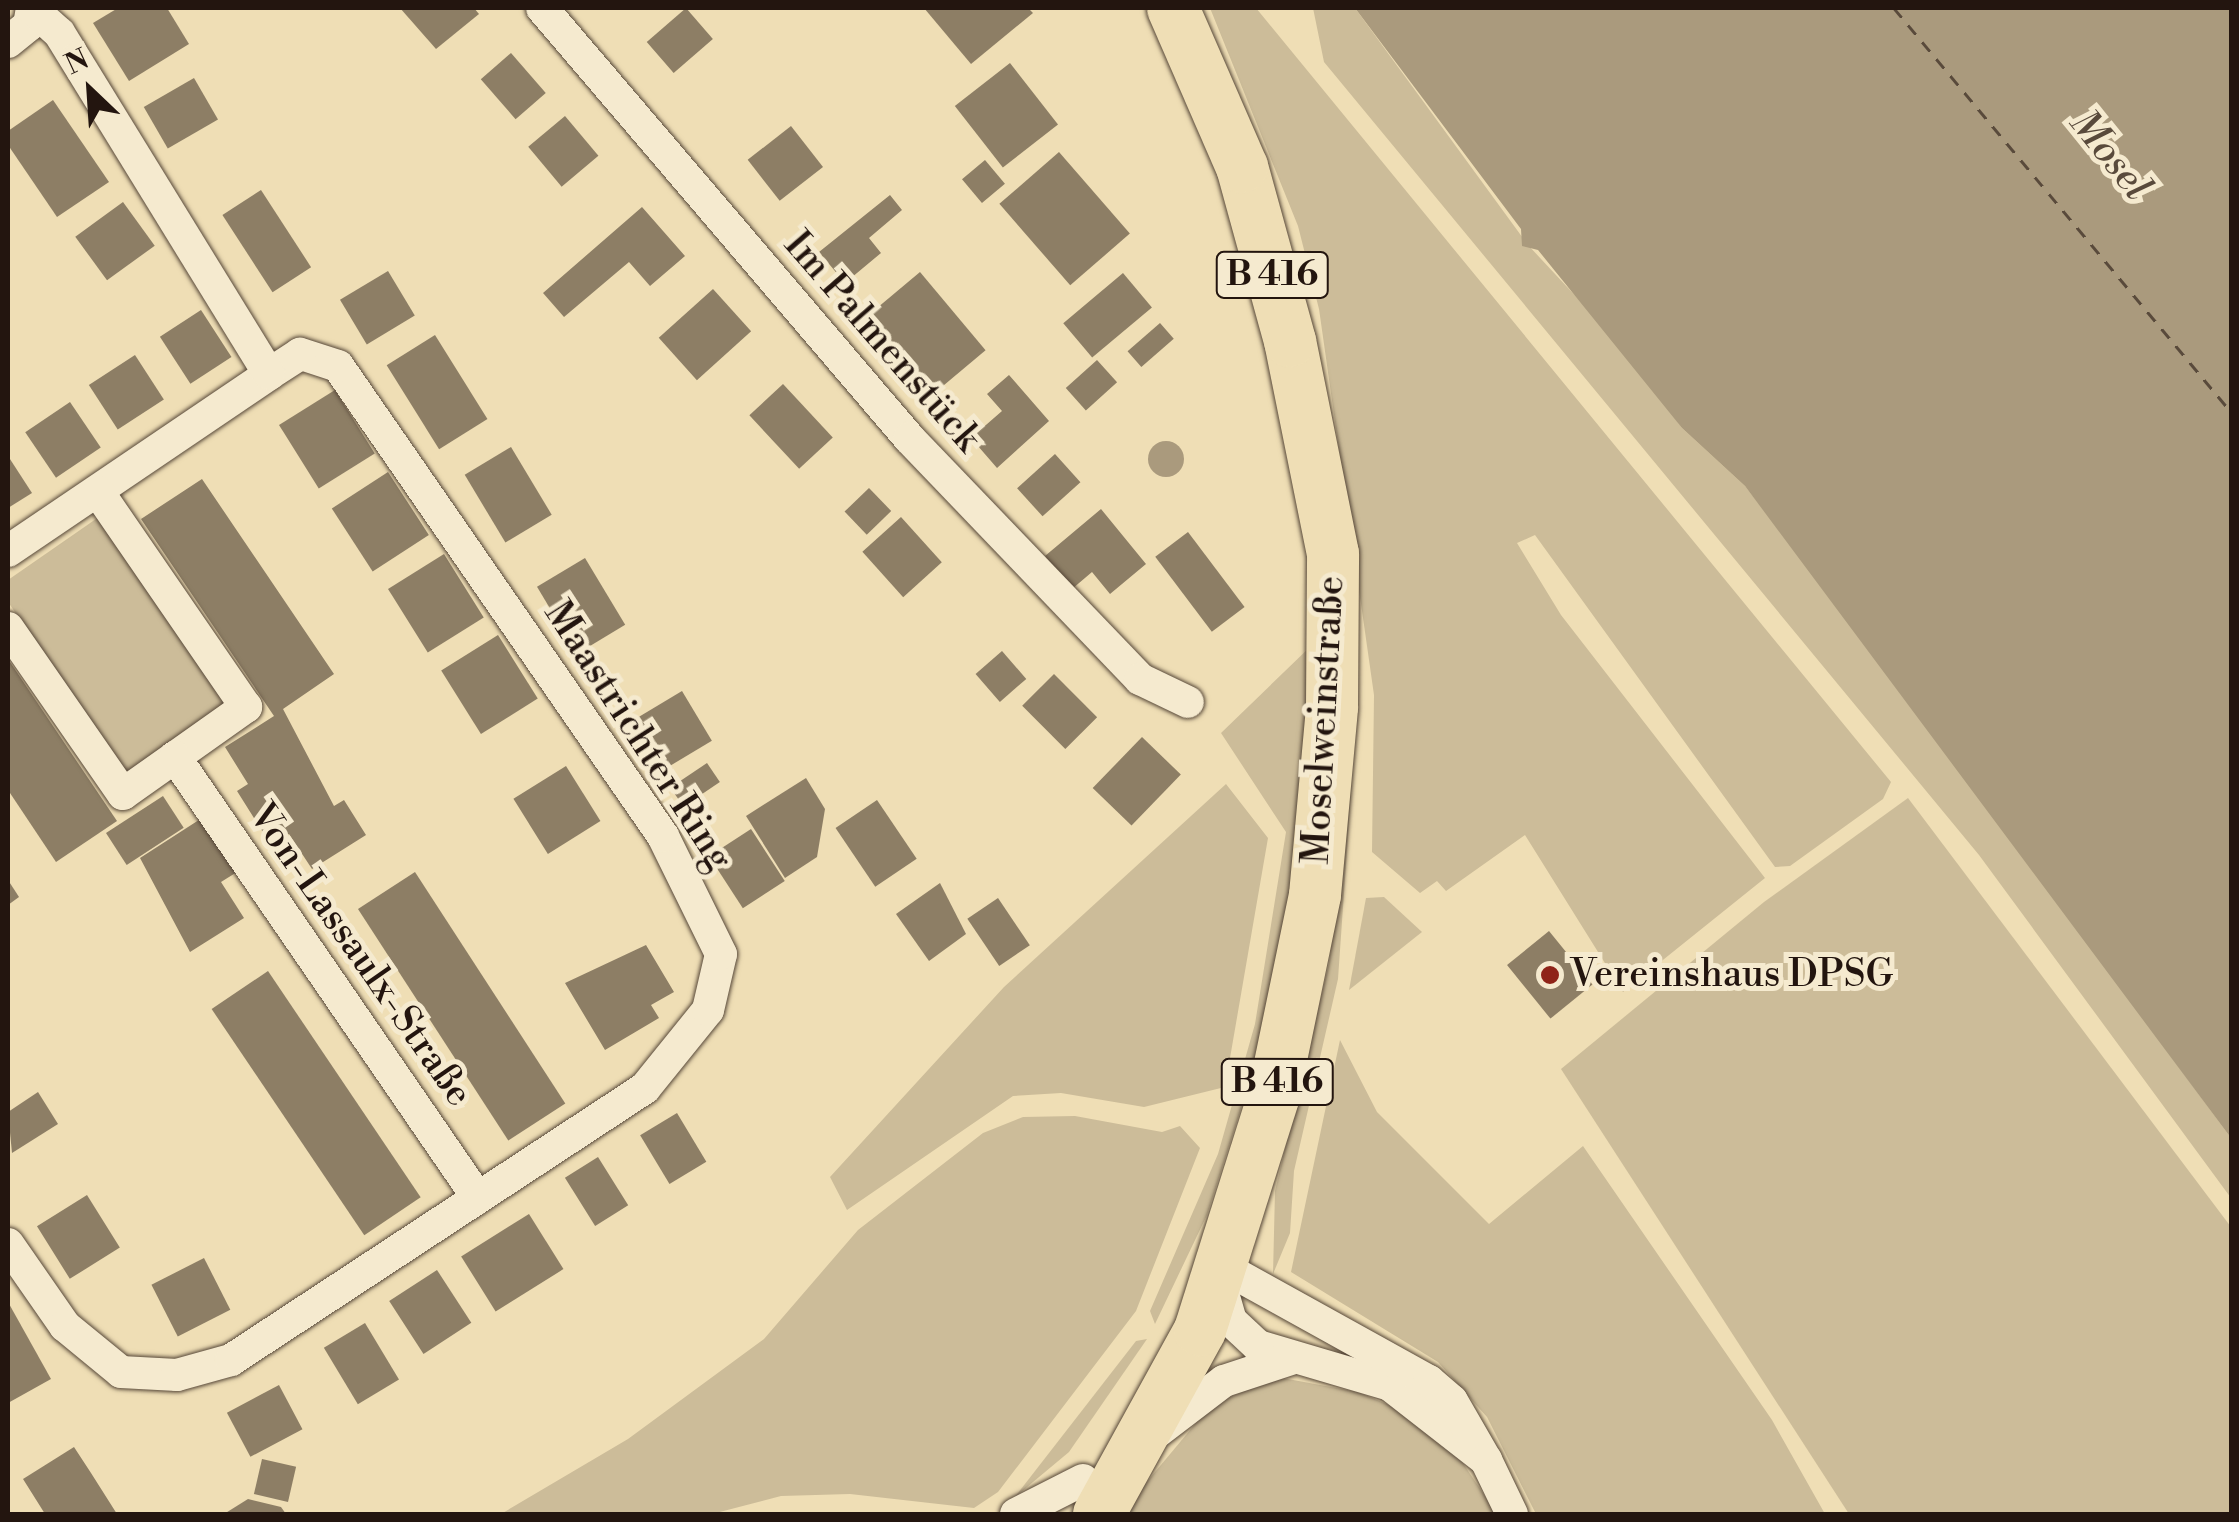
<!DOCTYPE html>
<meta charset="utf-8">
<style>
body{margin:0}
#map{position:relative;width:2239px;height:1522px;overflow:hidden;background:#efdeb5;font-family:"Libre Bodoni",serif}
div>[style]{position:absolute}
.green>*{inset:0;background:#ccbc99}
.water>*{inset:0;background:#aa9a7d}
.round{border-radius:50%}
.ferry>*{height:2.5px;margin-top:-1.25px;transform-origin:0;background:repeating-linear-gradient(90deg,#594a3b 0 12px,transparent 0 22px)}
.building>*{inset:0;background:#8d7e65;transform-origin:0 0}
.roads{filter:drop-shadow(0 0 2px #564738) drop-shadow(0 0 2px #564738)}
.street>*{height:32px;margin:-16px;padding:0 16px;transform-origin:16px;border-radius:16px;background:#f5eacf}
.primary>*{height:52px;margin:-26px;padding:0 26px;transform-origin:26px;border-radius:26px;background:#efdeb5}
.dots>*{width:28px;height:28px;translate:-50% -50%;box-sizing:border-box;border:5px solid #f5eacf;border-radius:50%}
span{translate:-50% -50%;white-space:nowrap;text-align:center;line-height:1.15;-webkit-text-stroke:10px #f5eacf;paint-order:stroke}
.shield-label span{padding:2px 8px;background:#f5eacf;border:2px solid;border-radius:8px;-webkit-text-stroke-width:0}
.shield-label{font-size:35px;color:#23150f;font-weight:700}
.street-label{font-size:38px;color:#23150f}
.poi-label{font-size:38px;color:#23150f}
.left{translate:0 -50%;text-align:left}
.water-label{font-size:40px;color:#594a3b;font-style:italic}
.frame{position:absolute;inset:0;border:10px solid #23150f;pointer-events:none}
.north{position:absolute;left:40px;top:40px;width:100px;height:100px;-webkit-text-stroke:8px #f5eacf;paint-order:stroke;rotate:335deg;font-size:28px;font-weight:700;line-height:40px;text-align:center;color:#23150f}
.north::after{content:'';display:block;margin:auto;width:35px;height:45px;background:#23150f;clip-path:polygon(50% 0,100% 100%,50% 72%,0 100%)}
</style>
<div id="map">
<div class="green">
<i style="clip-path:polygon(1210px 8px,1256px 8px,1891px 782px,1883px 799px,1790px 866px,1775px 867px,1535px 535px,1517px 543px,1561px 615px,1765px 878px,1623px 992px,1525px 835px,1446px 891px,1437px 881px,1420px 893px,1372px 852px,1374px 695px,1319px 309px,1298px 226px)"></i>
<i style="clip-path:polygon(1313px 8px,1355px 8px,1528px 245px,1624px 348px,1682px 428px,1745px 486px,1856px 629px,2231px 1138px,2231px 1198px,1979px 855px,1324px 62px)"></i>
<i style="clip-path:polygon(106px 512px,235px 697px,127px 773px,8px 602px,8px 580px)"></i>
<i style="clip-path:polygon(1312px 645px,1300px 852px,1254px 1068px,1207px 1215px,1155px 1324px,1150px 1311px,1218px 1154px,1255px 1024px,1286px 832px,1221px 733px)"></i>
<i style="clip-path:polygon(1352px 778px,1338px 979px,1294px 1171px,1290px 1233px,1273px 1274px,1275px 1191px,1329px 963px)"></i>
<i style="clip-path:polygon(1226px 784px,1268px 838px,1225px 1087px,1144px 1107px,1061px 1093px,1013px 1096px,847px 1210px,830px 1177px,1004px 987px)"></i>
<i style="clip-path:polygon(1908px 798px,2231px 1227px,2231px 1514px,1849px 1514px,1561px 1069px,1764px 902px)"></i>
<i style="clip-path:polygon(1384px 897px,1422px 932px,1349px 990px,1366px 898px)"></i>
<i style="clip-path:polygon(1340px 1040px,1377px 1112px,1489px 1224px,1583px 1146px,1772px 1420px,1825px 1514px,1536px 1514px,1487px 1417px,1438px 1362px,1291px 1272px)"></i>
<i style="clip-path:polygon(1075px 1116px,1162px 1132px,1180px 1126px,1200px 1148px,1136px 1311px,998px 1492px,974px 1508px,850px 1494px,781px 1496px,712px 1514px,501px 1514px,628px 1439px,764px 1339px,858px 1230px,983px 1133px,1023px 1117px)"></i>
<i style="clip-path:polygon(1147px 1339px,1069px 1452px,1014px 1498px,1136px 1341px)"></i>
<i style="clip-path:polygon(1277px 1377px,1358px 1392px,1408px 1413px,1454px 1450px,1497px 1514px,1120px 1514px,1211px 1405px)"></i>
</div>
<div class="water">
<i style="clip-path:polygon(1355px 8px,2231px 8px,2231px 1138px,1745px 486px,1682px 428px,1538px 250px,1522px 246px,1521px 229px)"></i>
<i class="round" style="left:1148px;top:441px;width:36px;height:36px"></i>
</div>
<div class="ferry">
<i style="left:1894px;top:8px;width:528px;rotate:50.15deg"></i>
</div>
<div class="building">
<i style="clip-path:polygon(118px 8px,167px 8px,189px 44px,129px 81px,93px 23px)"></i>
<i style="clip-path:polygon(400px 8px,474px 8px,479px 14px,436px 49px)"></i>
<i style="left:686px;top:8px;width:41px;height:52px;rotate:49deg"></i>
<i style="clip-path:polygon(924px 8px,1028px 8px,1033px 13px,971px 64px)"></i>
<i style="left:511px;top:53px;width:53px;height:40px;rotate:49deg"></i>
<i style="left:1010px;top:63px;width:78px;height:70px;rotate:52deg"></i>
<i style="left:194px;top:78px;width:48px;height:58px;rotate:60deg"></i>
<i style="clip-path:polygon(53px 100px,109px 182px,57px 217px,8px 145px,8px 131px)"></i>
<i style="left:565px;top:116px;width:52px;height:48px;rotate:50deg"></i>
<i style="left:791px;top:126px;width:52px;height:55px;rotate:52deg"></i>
<i style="left:1059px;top:152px;width:108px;height:79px;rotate:49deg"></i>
<i style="left:985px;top:160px;width:31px;height:30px;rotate:50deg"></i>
<i style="left:261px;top:190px;width:92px;height:46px;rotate:57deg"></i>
<i style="clip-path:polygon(890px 195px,902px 210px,869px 238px,881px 253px,845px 283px,819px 252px)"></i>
<i style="left:123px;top:202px;width:54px;height:59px;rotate:54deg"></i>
<i style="clip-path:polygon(642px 207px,685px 256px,650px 286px,629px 262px,564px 317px,543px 293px)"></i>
<i style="left:388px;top:271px;width:52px;height:56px;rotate:59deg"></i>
<i style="left:920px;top:272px;width:102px;height:74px;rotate:50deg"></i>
<i style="left:1123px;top:273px;width:45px;height:78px;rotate:50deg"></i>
<i style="left:713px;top:289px;width:57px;height:73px;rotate:48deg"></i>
<i style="left:201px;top:310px;width:56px;height:49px;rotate:57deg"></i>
<i style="left:1160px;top:323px;width:21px;height:43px;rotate:49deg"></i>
<i style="left:435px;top:335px;width:99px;height:57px;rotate:58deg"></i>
<i style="left:135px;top:355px;width:53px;height:55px;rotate:57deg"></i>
<i style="left:1097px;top:360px;width:30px;height:42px;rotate:48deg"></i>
<i style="clip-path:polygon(1009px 375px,1049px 421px,997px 468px,971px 438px,1002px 411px,987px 394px)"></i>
<i style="left:783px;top:384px;width:73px;height:46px;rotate:47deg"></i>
<i style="left:335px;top:390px;width:75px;height:66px;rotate:58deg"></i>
<i style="left:70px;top:402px;width:55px;height:54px;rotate:56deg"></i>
<i style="left:511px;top:447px;width:79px;height:54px;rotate:59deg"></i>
<i style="left:1055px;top:454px;width:38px;height:51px;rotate:48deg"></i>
<i style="clip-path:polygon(8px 456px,32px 493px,8px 508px)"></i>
<i style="left:388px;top:472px;width:75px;height:67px;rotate:57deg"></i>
<i style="clip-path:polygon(202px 479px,334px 674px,283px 709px,334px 806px,344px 800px,366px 835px,312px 869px,289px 834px,271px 845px,237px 791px,248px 784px,225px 747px,274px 716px,141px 519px)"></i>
<i style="left:869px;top:488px;width:32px;height:34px;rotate:46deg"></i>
<i style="clip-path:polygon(1101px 509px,1146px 564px,1110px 594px,1092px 572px,1072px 589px,1045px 556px)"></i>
<i style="left:901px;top:517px;width:61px;height:52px;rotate:48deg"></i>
<i style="left:1188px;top:532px;width:94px;height:41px;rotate:53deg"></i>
<i style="left:444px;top:554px;width:75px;height:66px;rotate:58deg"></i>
<i style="left:585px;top:558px;width:78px;height:56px;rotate:59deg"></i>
<i style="left:498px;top:635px;width:75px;height:67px;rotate:58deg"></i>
<i style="left:1002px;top:651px;width:37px;height:35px;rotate:49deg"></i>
<i style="clip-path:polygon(8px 659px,117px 821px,56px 862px,8px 790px)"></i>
<i style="left:1054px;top:674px;width:61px;height:45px;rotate:45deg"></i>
<i style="left:682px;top:691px;width:58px;height:53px;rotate:59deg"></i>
<i style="left:1142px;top:737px;width:54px;height:71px;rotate:44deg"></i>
<i style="left:707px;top:763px;width:23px;height:44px;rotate:56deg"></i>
<i style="left:566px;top:766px;width:65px;height:62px;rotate:58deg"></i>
<i style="clip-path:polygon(806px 778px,825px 809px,817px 857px,785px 878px,746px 816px)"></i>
<i style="left:163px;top:796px;width:38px;height:68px;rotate:57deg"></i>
<i style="left:877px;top:800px;width:71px;height:50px;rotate:56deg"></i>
<i style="clip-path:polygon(202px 818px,237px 872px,221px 882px,244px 918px,190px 952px,140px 858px)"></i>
<i style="left:751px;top:829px;width:62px;height:50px;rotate:57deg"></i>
<i style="left:415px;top:872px;width:276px;height:68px;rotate:57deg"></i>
<i style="clip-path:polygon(8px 880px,19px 897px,8px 905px)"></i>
<i style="clip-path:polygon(940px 883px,966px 934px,929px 961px,896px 914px)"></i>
<i style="left:998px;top:898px;width:57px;height:37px;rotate:56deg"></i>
<i style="left:1549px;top:931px;width:69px;height:54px;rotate:51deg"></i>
<i style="clip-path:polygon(646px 945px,674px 992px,651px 1005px,659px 1018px,605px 1050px,565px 983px)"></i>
<i style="left:268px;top:971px;width:273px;height:68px;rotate:56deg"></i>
<i style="clip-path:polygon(38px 1092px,58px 1124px,12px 1153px,8px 1112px)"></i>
<i style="left:677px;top:1113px;width:57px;height:43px;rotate:59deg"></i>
<i style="left:598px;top:1157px;width:57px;height:39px;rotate:58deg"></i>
<i style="left:87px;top:1195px;width:62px;height:59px;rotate:58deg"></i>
<i style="left:529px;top:1214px;width:65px;height:80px;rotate:58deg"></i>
<i style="left:204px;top:1258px;width:58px;height:59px;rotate:63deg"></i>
<i style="left:437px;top:1270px;width:63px;height:57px;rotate:57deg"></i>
<i style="clip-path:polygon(8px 1302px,51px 1379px,8px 1403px)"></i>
<i style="left:365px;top:1323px;width:66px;height:48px;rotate:59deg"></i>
<i style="left:279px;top:1385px;width:50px;height:59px;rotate:62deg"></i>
<i style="clip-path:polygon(74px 1447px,91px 1473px,117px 1514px,45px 1514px,40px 1506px,23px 1479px)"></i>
<i style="left:262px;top:1459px;width:35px;height:36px;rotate:13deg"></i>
<i style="clip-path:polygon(248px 1499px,281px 1507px,286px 1514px,224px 1514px)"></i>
</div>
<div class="roads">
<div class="street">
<i style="left:542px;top:8px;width:565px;rotate:49.52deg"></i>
<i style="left:909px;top:438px;width:334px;rotate:46.2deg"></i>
<i style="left:1140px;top:679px;width:53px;rotate:25.6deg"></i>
<i style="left:8px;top:42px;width:27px;rotate:-39deg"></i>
<i style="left:29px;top:25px;width:17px;rotate:-80deg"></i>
<i style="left:8px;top:551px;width:315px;rotate:-34.1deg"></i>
<i style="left:8px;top:628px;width:202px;rotate:55.3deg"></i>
<i style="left:123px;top:794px;width:151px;rotate:-35.3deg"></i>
<i style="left:246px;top:707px;width:261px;rotate:-124.5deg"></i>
<i style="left:175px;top:757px;width:535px;rotate:55.51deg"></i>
<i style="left:8px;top:1244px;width:100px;rotate:55.2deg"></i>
<i style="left:65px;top:1326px;width:72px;rotate:39.4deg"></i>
<i style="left:121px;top:1372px;width:56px;rotate:3.1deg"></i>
<i style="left:177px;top:1375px;width:56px;rotate:-15.5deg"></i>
<i style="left:231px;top:1360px;width:495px;rotate:-33.3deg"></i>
<i style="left:645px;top:1088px;width:100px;rotate:-51.1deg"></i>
<i style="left:708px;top:1010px;width:57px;rotate:-76.9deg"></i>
<i style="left:721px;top:954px;width:131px;rotate:-116.2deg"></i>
<i style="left:663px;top:836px;width:571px;rotate:-124.66deg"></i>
<i style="left:338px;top:366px;width:40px;rotate:-162deg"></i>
<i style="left:300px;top:354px;width:37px;rotate:147deg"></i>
<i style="left:269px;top:374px;width:400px;rotate:-121.6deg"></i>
<i style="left:59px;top:33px;width:36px;rotate:-138deg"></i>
<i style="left:1157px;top:1432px;width:84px;rotate:-37.3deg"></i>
<i style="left:1224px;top:1381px;width:71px;rotate:-18.2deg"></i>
<i style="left:1486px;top:1460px;width:122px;rotate:-142deg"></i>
<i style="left:1390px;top:1385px;width:138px;rotate:-163.5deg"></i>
<i style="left:1258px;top:1346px;width:37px;rotate:-137deg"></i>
<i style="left:1231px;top:1321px;width:61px;rotate:-106.1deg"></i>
<i style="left:1214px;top:1262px;width:246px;rotate:29deg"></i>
<i style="left:1429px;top:1381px;width:30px;rotate:41deg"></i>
<i style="left:1452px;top:1401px;width:68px;rotate:60deg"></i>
<i style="left:1486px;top:1460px;width:60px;rotate:64.3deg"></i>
<i style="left:1016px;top:1514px;width:75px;rotate:-26.9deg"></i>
</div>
<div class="primary">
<i style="left:1099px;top:1514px;width:210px;rotate:-61.2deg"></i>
<i style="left:1200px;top:1330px;width:243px;rotate:-72.5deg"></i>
<i style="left:1273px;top:1098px;width:207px;rotate:-78.3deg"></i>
<i style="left:1315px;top:895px;width:189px;rotate:-84.8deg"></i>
<i style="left:1332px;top:707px;width:153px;rotate:-89.6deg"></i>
<i style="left:1333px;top:554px;width:217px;rotate:-101.4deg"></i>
<i style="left:1290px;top:341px;width:180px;rotate:-105.4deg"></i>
<i style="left:1242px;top:167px;width:173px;rotate:-113.5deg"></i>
</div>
</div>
<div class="dots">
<i style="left:1550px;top:975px;background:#8f2418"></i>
</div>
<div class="shield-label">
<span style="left:1272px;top:275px">B 416</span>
<span style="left:1277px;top:1082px">B 416</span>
</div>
<div class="street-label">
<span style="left:882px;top:342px;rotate:49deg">Im Palmenstück</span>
<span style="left:1324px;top:720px;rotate:-87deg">Moselweinstraße</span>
<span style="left:638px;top:736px;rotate:57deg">Maastrichter Ring</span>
<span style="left:360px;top:955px;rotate:55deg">Von-Lassaulx-Straße</span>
</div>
<div class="poi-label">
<span class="left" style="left:1570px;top:975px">Vereinshaus DPSG</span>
</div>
<div class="water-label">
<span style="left:2110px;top:155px;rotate:51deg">Mosel</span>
</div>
<div class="frame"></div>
<div class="north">N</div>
</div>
